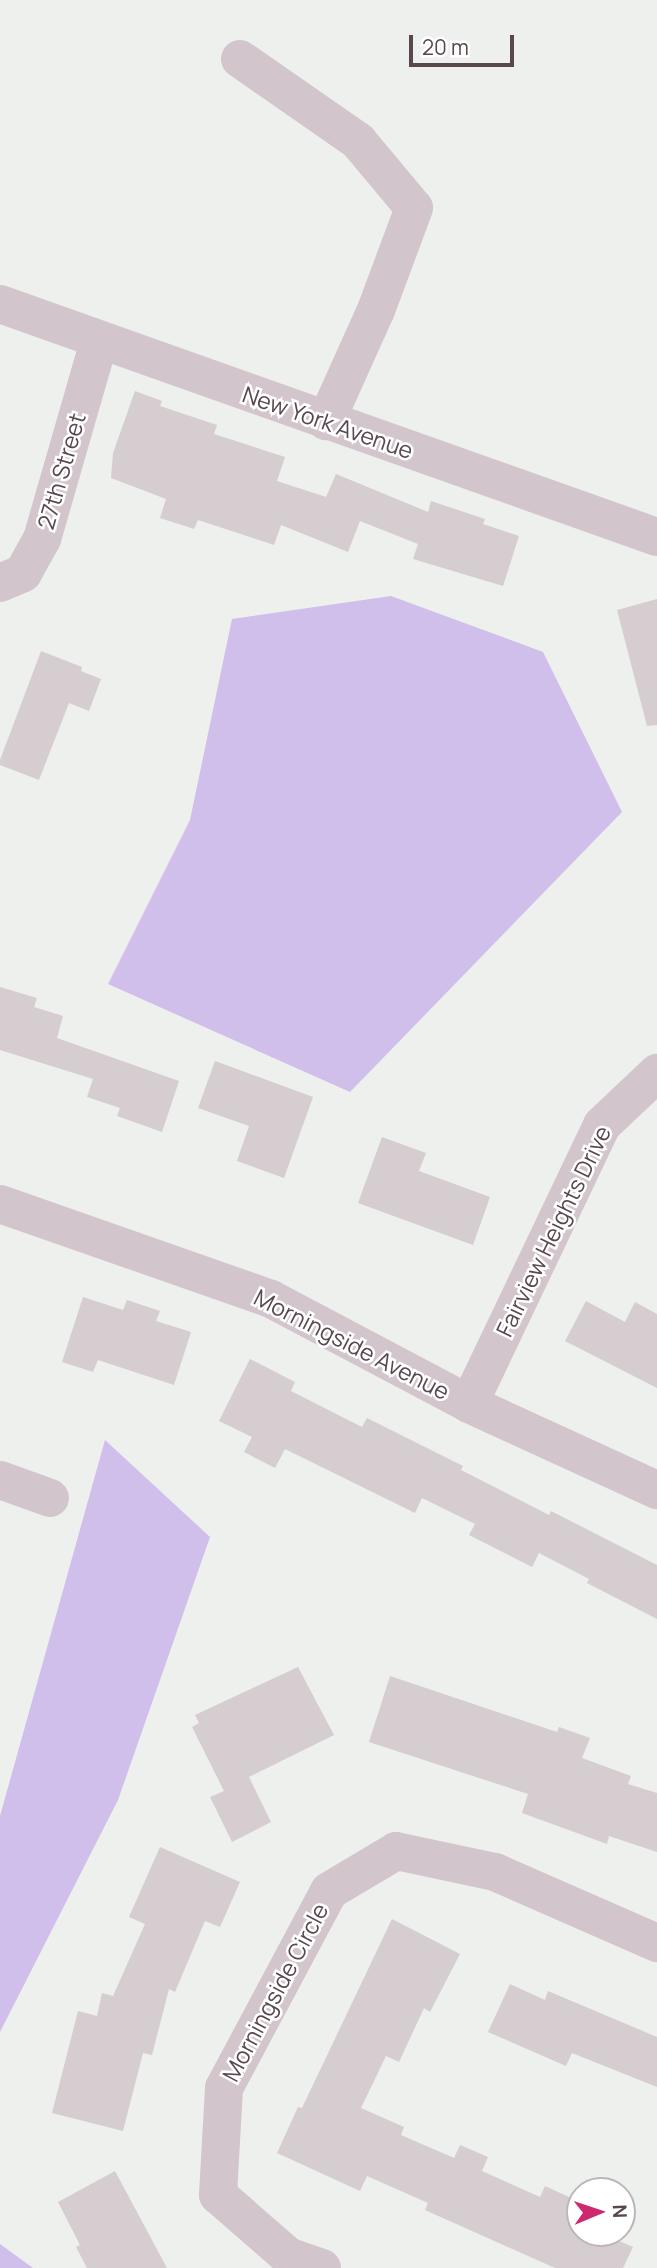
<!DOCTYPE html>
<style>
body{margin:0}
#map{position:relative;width:657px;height:2268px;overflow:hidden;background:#edf0ed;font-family:Manrope,sans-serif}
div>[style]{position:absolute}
.green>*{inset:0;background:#d0bfea}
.building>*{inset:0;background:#d5cdcf}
.minor>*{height:38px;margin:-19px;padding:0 19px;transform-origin:19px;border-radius:19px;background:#d3c5cc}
span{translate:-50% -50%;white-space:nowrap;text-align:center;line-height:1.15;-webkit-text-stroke:5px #fff;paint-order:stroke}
.street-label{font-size:23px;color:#594750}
.north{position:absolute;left:566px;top:2177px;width:70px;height:70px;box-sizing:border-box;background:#fff;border:2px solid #bdb5b9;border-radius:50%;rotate:88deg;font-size:19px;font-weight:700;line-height:28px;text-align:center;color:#594750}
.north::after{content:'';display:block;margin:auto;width:24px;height:32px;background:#ce296e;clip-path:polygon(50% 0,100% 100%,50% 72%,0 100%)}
.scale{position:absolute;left:409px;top:35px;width:105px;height:32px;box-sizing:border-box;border:4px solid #594750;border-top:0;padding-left:9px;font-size:21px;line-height:24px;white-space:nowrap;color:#594750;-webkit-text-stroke:5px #fff;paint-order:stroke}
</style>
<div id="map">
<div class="green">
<i style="clip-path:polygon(391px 596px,543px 652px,622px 812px,350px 1092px,108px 984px,190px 820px,232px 619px)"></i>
<i style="clip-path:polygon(105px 1440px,210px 1537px,118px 1800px,0 2032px,0 1816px)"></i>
<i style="clip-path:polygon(0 2244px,33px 2268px,0 2268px)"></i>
</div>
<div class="building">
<i style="clip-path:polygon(135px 391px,162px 401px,160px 406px,217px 425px,214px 434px,285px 457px,277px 481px,326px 497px,336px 474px,428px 512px,431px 501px,485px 519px,483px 524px,519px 536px,503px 586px,413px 559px,418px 544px,360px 521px,348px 552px,281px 525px,274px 545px,198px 520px,194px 529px,160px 518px,166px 499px,111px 478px,113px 453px)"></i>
<i style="clip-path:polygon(657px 599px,657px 725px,647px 726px,617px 610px)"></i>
<i style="clip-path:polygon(41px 651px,82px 667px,81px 671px,101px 679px,89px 711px,69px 703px,39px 780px,0 765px,0 760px)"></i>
<i style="clip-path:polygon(0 987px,37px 998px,34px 1007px,63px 1016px,57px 1038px,179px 1081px,162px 1132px,117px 1116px,120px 1108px,87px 1097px,93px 1079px,0 1050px)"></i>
<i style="clip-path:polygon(215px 1061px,313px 1097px,284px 1178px,237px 1161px,249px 1126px,198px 1108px)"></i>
<i style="clip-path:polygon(382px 1137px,426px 1153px,419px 1171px,490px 1197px,473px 1245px,358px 1203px)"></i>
<i style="clip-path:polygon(83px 1297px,123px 1310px,127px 1300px,160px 1311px,156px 1321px,191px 1332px,174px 1385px,98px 1360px,93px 1372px,62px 1362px)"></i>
<i style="clip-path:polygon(586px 1301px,625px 1322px,635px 1302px,657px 1314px,657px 1388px,565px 1341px)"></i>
<i style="clip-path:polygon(250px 1359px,295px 1382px,291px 1391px,362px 1427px,367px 1418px,463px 1466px,461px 1470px,549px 1515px,551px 1511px,657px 1565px,657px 1619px,587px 1583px,589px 1579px,539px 1553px,532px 1567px,469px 1535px,475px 1524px,422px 1498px,415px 1513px,285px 1449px,275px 1468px,244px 1452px,252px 1437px,219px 1421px)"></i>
<i style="clip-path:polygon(298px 1667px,334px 1735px,249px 1777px,271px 1822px,232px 1842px,210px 1797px,224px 1791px,192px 1727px,199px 1723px,195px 1715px)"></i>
<i style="clip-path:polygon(390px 1676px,557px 1732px,559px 1727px,590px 1738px,582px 1758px,631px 1776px,628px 1784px,657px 1793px,657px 1852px,609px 1836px,607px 1844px,522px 1813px,528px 1794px,369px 1742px)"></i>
<i style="clip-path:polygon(160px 1847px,240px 1882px,220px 1927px,205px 1921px,175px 1992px,169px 1989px,152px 2055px,143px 2053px,123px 2131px,52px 2113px,78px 2011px,97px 2016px,102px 1993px,113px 1996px,145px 1924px,129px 1917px)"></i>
<i style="clip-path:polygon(392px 1919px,460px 1954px,430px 2012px,424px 2008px,399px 2062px,386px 2056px,361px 2108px,404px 2127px,401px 2135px,454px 2158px,460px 2145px,488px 2157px,482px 2171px,540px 2197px,545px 2186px,580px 2202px,580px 2233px,601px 2233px,633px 2247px,623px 2268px,555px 2268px,425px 2210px,428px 2203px,367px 2176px,360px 2191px,277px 2153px,298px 2107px,302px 2108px)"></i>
<i style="clip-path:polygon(510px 1984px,545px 2000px,548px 1991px,657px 2037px,657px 2087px,572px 2053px,566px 2066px,488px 2032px)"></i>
<i style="clip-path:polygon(115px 2171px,167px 2268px,87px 2268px,76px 2247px,80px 2245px,58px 2202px)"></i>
</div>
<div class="minor">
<i style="left:240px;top:59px;width:144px;rotate:34.8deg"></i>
<i style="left:358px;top:141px;width:87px;rotate:50.1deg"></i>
<i style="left:414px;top:208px;width:109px;rotate:110.4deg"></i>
<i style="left:376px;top:310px;width:122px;rotate:114.2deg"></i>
<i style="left:0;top:304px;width:697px;rotate:19.53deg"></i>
<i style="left:0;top:583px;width:25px;rotate:-23deg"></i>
<i style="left:23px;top:573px;width:39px;rotate:-61deg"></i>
<i style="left:42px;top:539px;width:206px;rotate:-73.9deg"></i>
<i style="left:0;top:1204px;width:287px;rotate:19.3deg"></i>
<i style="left:271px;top:1299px;width:224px;rotate:27.9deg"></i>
<i style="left:469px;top:1404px;width:207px;rotate:24.6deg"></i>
<i style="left:469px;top:1404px;width:309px;rotate:-64.5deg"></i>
<i style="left:602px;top:1125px;width:76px;rotate:-43.4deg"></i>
<i style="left:0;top:1480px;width:53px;rotate:19.8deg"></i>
<i style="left:322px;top:2268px;width:36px;rotate:-161deg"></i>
<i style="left:288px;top:2256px;width:93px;rotate:-138.9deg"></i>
<i style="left:218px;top:2195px;width:107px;rotate:-86.8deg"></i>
<i style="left:224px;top:2088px;width:223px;rotate:-61.9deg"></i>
<i style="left:329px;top:1891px;width:78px;rotate:-30.8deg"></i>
<i style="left:396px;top:1851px;width:101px;rotate:12deg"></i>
<i style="left:495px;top:1872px;width:177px;rotate:23.7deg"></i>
</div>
<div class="street-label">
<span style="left:328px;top:422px;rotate:19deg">New York Avenue</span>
<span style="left:61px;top:471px;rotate:-74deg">27th Street</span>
<span style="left:553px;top:1231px;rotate:-64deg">Fairview Heights Drive</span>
<span style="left:352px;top:1344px;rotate:27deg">Morningside Avenue</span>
<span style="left:275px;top:1992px;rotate:-62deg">Morningside Circle</span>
</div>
<div class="north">N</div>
<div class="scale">20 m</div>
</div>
